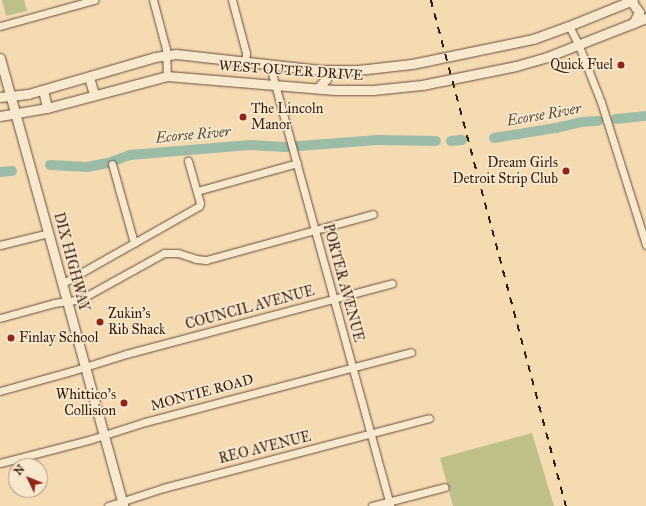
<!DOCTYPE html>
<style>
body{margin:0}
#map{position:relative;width:646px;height:506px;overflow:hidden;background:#f5dbb2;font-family:"IM FELL Great Primer",serif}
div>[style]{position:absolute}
.green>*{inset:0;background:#bfbf8a}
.river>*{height:10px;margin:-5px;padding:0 5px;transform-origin:5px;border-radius:5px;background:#9dbca7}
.roads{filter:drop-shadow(0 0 1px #654c39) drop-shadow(0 0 1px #654c39)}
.street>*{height:7px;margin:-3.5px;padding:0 3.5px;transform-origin:3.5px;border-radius:3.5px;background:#f8e8cd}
.secondary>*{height:9px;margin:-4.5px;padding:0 4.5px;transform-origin:4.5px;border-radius:4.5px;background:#f8e8cd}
.rail>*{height:1.5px;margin-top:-0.75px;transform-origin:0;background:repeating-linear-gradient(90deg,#351c11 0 7px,transparent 0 14px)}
.dots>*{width:11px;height:11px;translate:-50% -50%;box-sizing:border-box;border:2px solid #f8e8cd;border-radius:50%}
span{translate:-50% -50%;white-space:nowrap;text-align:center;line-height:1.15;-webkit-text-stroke:3.5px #f8e8cd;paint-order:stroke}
.poi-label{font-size:14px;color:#351c11}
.right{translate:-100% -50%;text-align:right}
.left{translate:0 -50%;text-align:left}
.street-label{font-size:14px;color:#351c11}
.water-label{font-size:15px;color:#544c3e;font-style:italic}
.north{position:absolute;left:8px;top:458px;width:40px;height:40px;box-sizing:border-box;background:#f8e8cd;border:1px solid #aa9682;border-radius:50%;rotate:313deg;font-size:11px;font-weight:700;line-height:16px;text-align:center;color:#351c11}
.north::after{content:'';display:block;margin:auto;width:14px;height:18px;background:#8f2418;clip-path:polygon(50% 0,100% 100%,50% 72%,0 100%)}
</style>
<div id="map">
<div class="green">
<i style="clip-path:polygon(2px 0,24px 0,27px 11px,6px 16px)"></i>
<i style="clip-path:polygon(532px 433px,554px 506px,453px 506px,440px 458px)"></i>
</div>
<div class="river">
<i style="left:616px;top:119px;width:30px;rotate:-6deg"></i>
<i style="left:494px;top:138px;width:63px;rotate:-9.2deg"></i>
<i style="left:556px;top:128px;width:27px;rotate:-13deg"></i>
<i style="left:582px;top:122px;width:16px;rotate:-4deg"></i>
<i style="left:451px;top:141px;width:11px;rotate:-5deg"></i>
<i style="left:50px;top:165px;width:37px;rotate:3deg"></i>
<i style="left:87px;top:167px;width:21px;rotate:-11deg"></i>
<i style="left:108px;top:163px;width:23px;rotate:-20deg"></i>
<i style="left:130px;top:155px;width:120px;rotate:-4.8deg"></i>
<i style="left:250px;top:145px;width:36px;rotate:3deg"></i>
<i style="left:286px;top:147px;width:92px;rotate:-4.4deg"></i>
<i style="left:378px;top:140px;width:58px;rotate:1deg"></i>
<i style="left:0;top:172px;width:12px;rotate:-5deg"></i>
</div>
<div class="roads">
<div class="street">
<i style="left:153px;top:0;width:51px;rotate:75.1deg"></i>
<i style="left:166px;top:49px;width:27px;rotate:88deg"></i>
<i style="left:232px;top:0;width:55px;rotate:75.2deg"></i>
<i style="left:246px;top:53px;width:9px;rotate:96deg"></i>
<i style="left:0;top:26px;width:98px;rotate:-15.5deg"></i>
<i style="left:569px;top:26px;width:22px;rotate:63deg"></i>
<i style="left:579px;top:46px;width:60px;rotate:68.6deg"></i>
<i style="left:601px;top:102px;width:150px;rotate:72.5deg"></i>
<i style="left:270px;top:66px;width:456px;rotate:74.7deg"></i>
<i style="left:112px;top:164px;width:82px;rotate:74.4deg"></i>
<i style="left:197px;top:191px;width:104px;rotate:-15.6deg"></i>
<i style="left:0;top:245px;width:50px;rotate:-13.8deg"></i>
<i style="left:63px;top:283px;width:156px;rotate:-29.5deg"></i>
<i style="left:199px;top:206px;width:3px;rotate:-72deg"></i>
<i style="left:200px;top:203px;width:44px;rotate:-105.9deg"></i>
<i style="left:0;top:318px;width:56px;rotate:-15.5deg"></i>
<i style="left:54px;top:303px;width:27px;rotate:-8deg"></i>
<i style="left:81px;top:299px;width:95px;rotate:-29deg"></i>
<i style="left:164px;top:253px;width:14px"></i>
<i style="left:178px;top:253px;width:19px;rotate:18deg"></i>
<i style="left:196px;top:259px;width:10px;rotate:6deg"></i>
<i style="left:206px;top:260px;width:173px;rotate:-15.4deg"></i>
<i style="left:0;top:391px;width:75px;rotate:-15.5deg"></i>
<i style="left:72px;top:371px;width:57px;rotate:-17.5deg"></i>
<i style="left:126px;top:354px;width:275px;rotate:-14.9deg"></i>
<i style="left:0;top:463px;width:95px;rotate:-14.6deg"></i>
<i style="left:92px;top:439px;width:56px;rotate:-17.8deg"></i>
<i style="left:145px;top:422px;width:275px;rotate:-14.7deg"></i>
<i style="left:108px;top:506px;width:58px;rotate:-18.1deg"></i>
<i style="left:163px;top:488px;width:275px;rotate:-14.7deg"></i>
<i style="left:372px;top:506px;width:75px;rotate:-14.6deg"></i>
</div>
<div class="secondary">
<i style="left:631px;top:1px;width:14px;rotate:54deg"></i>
<i style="left:639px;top:12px;width:13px;rotate:117deg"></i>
<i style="left:0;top:58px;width:465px;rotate:74.6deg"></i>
<i style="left:89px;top:77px;width:19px;rotate:74deg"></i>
<i style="left:318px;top:88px;width:12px;rotate:-48deg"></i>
<i style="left:326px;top:79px;width:8px;rotate:-97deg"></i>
<i style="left:43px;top:90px;width:18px;rotate:77deg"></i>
<i style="left:0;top:97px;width:28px;rotate:-6deg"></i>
<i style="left:28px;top:94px;width:132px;rotate:-16.2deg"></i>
<i style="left:155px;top:57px;width:21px;rotate:-8deg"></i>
<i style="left:176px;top:54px;width:145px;rotate:6.3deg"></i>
<i style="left:320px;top:70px;width:38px"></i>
<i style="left:358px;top:70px;width:54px;rotate:-6.3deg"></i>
<i style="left:412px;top:64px;width:124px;rotate:-11.7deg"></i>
<i style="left:533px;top:39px;width:38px;rotate:-20deg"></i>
<i style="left:569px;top:26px;width:69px;rotate:-22.1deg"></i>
<i style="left:0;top:116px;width:48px;rotate:-9.7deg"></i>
<i style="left:47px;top:108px;width:124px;rotate:-14.9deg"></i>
<i style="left:167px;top:76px;width:168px;rotate:4.8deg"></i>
<i style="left:334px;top:90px;width:39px"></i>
<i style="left:373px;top:90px;width:49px;rotate:-5.8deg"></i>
<i style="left:422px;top:85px;width:96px;rotate:-11.4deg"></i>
<i style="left:516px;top:66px;width:32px;rotate:-16deg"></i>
<i style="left:547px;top:57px;width:106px;rotate:-21.5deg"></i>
</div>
</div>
<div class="rail">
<i style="left:431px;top:0;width:524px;rotate:75.06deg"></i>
</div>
<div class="dots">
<i style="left:621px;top:65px;background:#8f2418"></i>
<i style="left:243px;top:117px;background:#8f2418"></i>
<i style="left:566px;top:171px;background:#8f2418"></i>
<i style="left:100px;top:322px;background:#8f2418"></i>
<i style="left:11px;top:338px;background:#8f2418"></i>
<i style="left:124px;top:403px;background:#8f2418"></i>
</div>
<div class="poi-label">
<span class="right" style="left:613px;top:65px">Quick Fuel</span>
<span class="left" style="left:251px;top:117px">The Lincoln<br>Manor</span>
<span class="right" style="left:558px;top:171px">Dream Girls<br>Detroit Strip Club</span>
<span class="left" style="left:108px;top:322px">Zukin's<br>Rib Shack</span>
<span class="left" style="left:19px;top:338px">Finlay School</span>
<span class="right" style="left:116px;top:403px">Whittico's<br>Collision</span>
</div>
<div class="street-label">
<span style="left:291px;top:71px;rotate:4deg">WEST OUTER DRIVE</span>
<span style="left:71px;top:262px;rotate:75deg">DIX HIGHWAY</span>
<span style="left:343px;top:283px;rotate:75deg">PORTER AVENUE</span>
<span style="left:250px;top:308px;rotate:-15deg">COUNCIL AVENUE</span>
<span style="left:202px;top:393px;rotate:-15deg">MONTIE ROAD</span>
<span style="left:265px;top:448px;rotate:-14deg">REO AVENUE</span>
</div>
<div class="water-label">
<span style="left:544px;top:115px;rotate:-10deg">Ecorse River</span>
<span style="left:193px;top:135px;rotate:-5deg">Ecorse River</span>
</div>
<div class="north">N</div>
</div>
